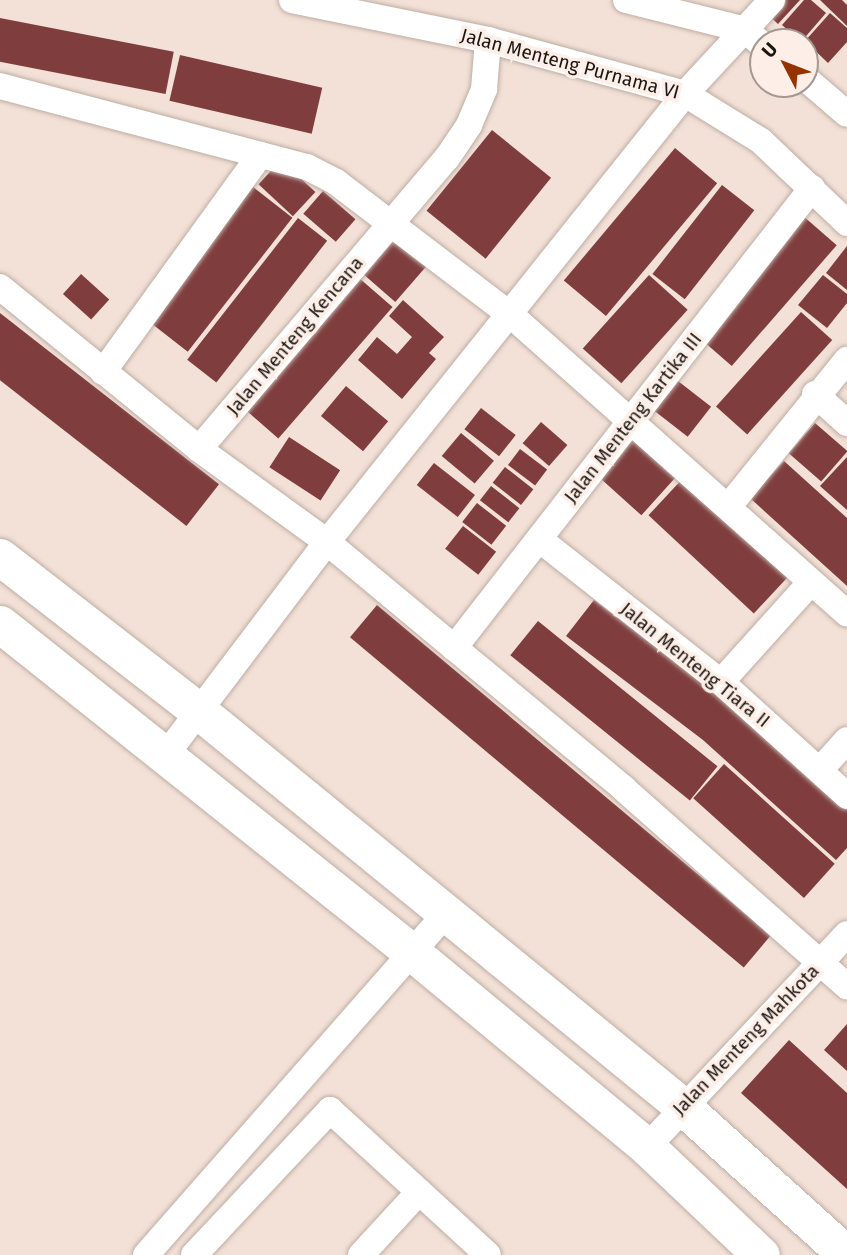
<!DOCTYPE html>
<style>
body{margin:0}
#map{position:relative;width:847px;height:1255px;overflow:hidden;background:#f3e1d7;font-family:"Fira Sans",sans-serif}
div>[style]{position:absolute}
.building>*{inset:0;background:#7f3d3e;transform-origin:0 0}
.roads{filter:drop-shadow(0 0 2px #beada3) drop-shadow(0 0 2px #beada3)}
.street>*{height:26px;margin:-13px;padding:0 13px;transform-origin:13px;border-radius:13px;background:#fff}
.secondary>*{height:37px;margin:-18.5px;padding:0 18.5px;transform-origin:18.5px;border-radius:18.5px;background:#fff}
span{translate:-50% -50%;white-space:nowrap;text-align:center;line-height:1.15;-webkit-text-stroke:7px #fdefe7;paint-order:stroke}
.street-label{font-size:19px;color:#1c1612}
.north{position:absolute;left:749px;top:28px;width:70px;height:70px;box-sizing:border-box;background:#fdefe7;border:2px solid #a39892;border-radius:50%;rotate:312deg;font-size:19px;font-weight:700;line-height:28px;text-align:center;color:#1c1612}
.north::after{content:'';display:block;margin:auto;width:24px;height:32px;background:#963100;clip-path:polygon(50% 0,100% 100%,50% 72%,0 100%)}
</style>
<div id="map">
<div class="building">
<i style="clip-path:polygon(780px 0,800px 0,778px 24px,767px 14px)"></i>
<i style="clip-path:polygon(804px 0,811px 0,826px 13px,801px 42px,782px 25px)"></i>
<i style="clip-path:polygon(820px 0,842px 0,847px 5px,847px 26px)"></i>
<i style="clip-path:polygon(830px 13px,847px 28px,847px 42px,828px 63px,805px 41px)"></i>
<i style="left:0;top:18px;width:177px;height:43px;rotate:11deg"></i>
<i style="left:180px;top:55px;width:146px;height:47px;rotate:13deg"></i>
<i style="left:492px;top:130px;width:76px;height:104px;rotate:39deg"></i>
<i style="left:675px;top:148px;width:55px;height:173px;rotate:40deg"></i>
<i style="left:281px;top:160px;width:47px;height:33px;rotate:43deg"></i>
<i style="left:722px;top:185px;width:41px;height:113px;rotate:38deg"></i>
<i style="left:253px;top:187px;width:50px;height:170px;rotate:38deg"></i>
<i style="left:323px;top:191px;width:43px;height:30px;rotate:41deg"></i>
<i style="left:802px;top:215px;width:46px;height:160px;rotate:41deg"></i>
<i style="left:298px;top:218px;width:37px;height:180px;rotate:38deg"></i>
<i style="left:396px;top:231px;width:46px;height:54px;rotate:41deg"></i>
<i style="clip-path:polygon(847px 246px,847px 290px,826px 273px)"></i>
<i style="left:351px;top:271px;width:55px;height:174px;rotate:41deg"></i>
<i style="left:81px;top:274px;width:38px;height:27px;rotate:42deg"></i>
<i style="left:649px;top:275px;width:52px;height:99px;rotate:42deg"></i>
<i style="clip-path:polygon(823px 275px,847px 294px,847px 303px,827px 328px,798px 305px)"></i>
<i style="clip-path:polygon(403px 300px,444px 337px,429px 353px,436px 359px,402px 399px,358px 360px,377px 337px,397px 354px,412px 337px,389px 316px)"></i>
<i style="left:801px;top:312px;width:42px;height:127px;rotate:42deg"></i>
<i style="left:0;top:313px;width:278px;height:53px;rotate:38deg"></i>
<i style="left:678px;top:381px;width:42px;height:38px;rotate:38deg"></i>
<i style="left:346px;top:386px;width:55px;height:39px;rotate:40deg"></i>
<i style="left:481px;top:408px;width:44px;height:27px;rotate:38deg"></i>
<i style="left:541px;top:422px;width:35px;height:28px;rotate:41deg"></i>
<i style="left:815px;top:423px;width:43px;height:40px;rotate:41deg"></i>
<i style="left:637px;top:432px;width:59px;height:59px;rotate:42deg"></i>
<i style="left:461px;top:433px;width:43px;height:30px;rotate:40deg"></i>
<i style="left:289px;top:437px;width:61px;height:36px;rotate:33deg"></i>
<i style="left:520px;top:449px;width:34px;height:20px;rotate:37deg"></i>
<i style="clip-path:polygon(847px 457px,847px 510px,820px 486px)"></i>
<i style="clip-path:polygon(784px 461px,847px 518px,847px 586px,750px 498px)"></i>
<i style="left:434px;top:463px;width:52px;height:28px;rotate:38deg"></i>
<i style="left:505px;top:467px;width:36px;height:20px;rotate:38deg"></i>
<i style="left:686px;top:475px;width:144px;height:55px;rotate:43deg"></i>
<i style="left:491px;top:486px;width:36px;height:18px;rotate:38deg"></i>
<i style="left:477px;top:503px;width:37px;height:24px;rotate:38deg"></i>
<i style="left:463px;top:526px;width:42px;height:29px;rotate:38deg"></i>
<i style="clip-path:polygon(594px 600px,733px 706px,847px 809px,847px 848px,836px 860px,703px 740px,566px 636px)"></i>
<i style="left:377px;top:605px;width:514px;height:42px;rotate:40deg"></i>
<i style="left:538px;top:621px;width:231px;height:44px;rotate:39deg"></i>
<i style="left:724px;top:764px;width:149px;height:46px;rotate:42deg"></i>
<i style="clip-path:polygon(847px 1024px,847px 1071px,824px 1050px)"></i>
<i style="clip-path:polygon(789px 1040px,847px 1093px,847px 1189px,741px 1093px)"></i>
</div>
<div class="roads">
<div class="street">
<i style="left:292px;top:0;width:200px;rotate:11.5deg"></i>
<i style="left:488px;top:40px;width:204px;rotate:15.3deg"></i>
<i style="left:685px;top:94px;width:89px;rotate:31.7deg"></i>
<i style="left:761px;top:141px;width:119px;rotate:43.6deg"></i>
<i style="left:626px;top:0;width:123px;rotate:14.1deg"></i>
<i style="left:745px;top:30px;width:23px;rotate:40deg"></i>
<i style="left:805px;top:78px;width:55px;rotate:40.6deg"></i>
<i style="left:0;top:86px;width:318px;rotate:14.8deg"></i>
<i style="left:307px;top:167px;width:33px;rotate:27deg"></i>
<i style="left:336px;top:182px;width:221px;rotate:37.3deg"></i>
<i style="left:512px;top:316px;width:448px;rotate:41.6deg"></i>
<i style="left:0;top:287px;width:257px;rotate:39.1deg"></i>
<i style="left:199px;top:449px;width:158px;rotate:36deg"></i>
<i style="left:327px;top:542px;width:386px;rotate:39.7deg"></i>
<i style="left:624px;top:789px;width:298px;rotate:41.5deg"></i>
<i style="left:103px;top:372px;width:268px;rotate:-54.1deg"></i>
<i style="left:815px;top:394px;width:43px;rotate:42.2deg"></i>
<i style="left:199px;top:449px;width:382px;rotate:-49.6deg"></i>
<i style="left:447px;top:158px;width:40px;rotate:-56deg"></i>
<i style="left:469px;top:125px;width:39px;rotate:-67deg"></i>
<i style="left:484px;top:89px;width:49px;rotate:-85.3deg"></i>
<i style="left:729px;top:506px;width:188px;rotate:-51.1deg"></i>
<i style="left:539px;top:539px;width:231px;rotate:38.2deg"></i>
<i style="left:721px;top:682px;width:170px;rotate:42.1deg"></i>
<i style="left:454px;top:648px;width:583px;rotate:-52.11deg"></i>
<i style="left:721px;top:682px;width:133px;rotate:-48deg"></i>
<i style="left:165px;top:756px;width:268px;rotate:-52.9deg"></i>
<i style="left:327px;top:542px;width:573px;rotate:-51.37deg"></i>
<i style="left:685px;top:94px;width:128px;rotate:-47.2deg"></i>
<i style="left:820px;top:770px;width:40px;rotate:-48deg"></i>
<i style="left:647px;top:1147px;width:292px;rotate:-46.8deg"></i>
<i style="left:146px;top:1255px;width:454px;rotate:-48.7deg"></i>
<i style="left:194px;top:1255px;width:199px;rotate:-46.8deg"></i>
<i style="left:330px;top:1110px;width:214px;rotate:42.5deg"></i>
<i style="left:361px;top:1255px;width:86px;rotate:-47.4deg"></i>
</div>
<div class="secondary">
<i style="left:0;top:557px;width:253px;rotate:37.8deg"></i>
<i style="left:200px;top:712px;width:623px;rotate:39.26deg"></i>
<i style="left:682px;top:1106px;width:222px;rotate:42.1deg"></i>
<i style="left:0;top:624px;width:529px;rotate:38.56deg"></i>
<i style="left:414px;top:954px;width:303px;rotate:39.6deg"></i>
<i style="left:647px;top:1147px;width:157px;rotate:43.5deg"></i>
</div>
</div>
<div class="street-label">
<span style="left:570px;top:64px;rotate:15deg">Jalan Menteng Purnama VI</span>
<span style="left:295px;top:336px;rotate:-50deg">Jalan Menteng Kencana</span>
<span style="left:633px;top:418px;rotate:-52deg">Jalan Menteng Kartika III</span>
<span style="left:695px;top:665px;rotate:39deg">Jalan Menteng Tiara II</span>
<span style="left:746px;top:1040px;rotate:-46deg">Jalan Menteng Mahkota</span>
</div>
<div class="north">U</div>
</div>
